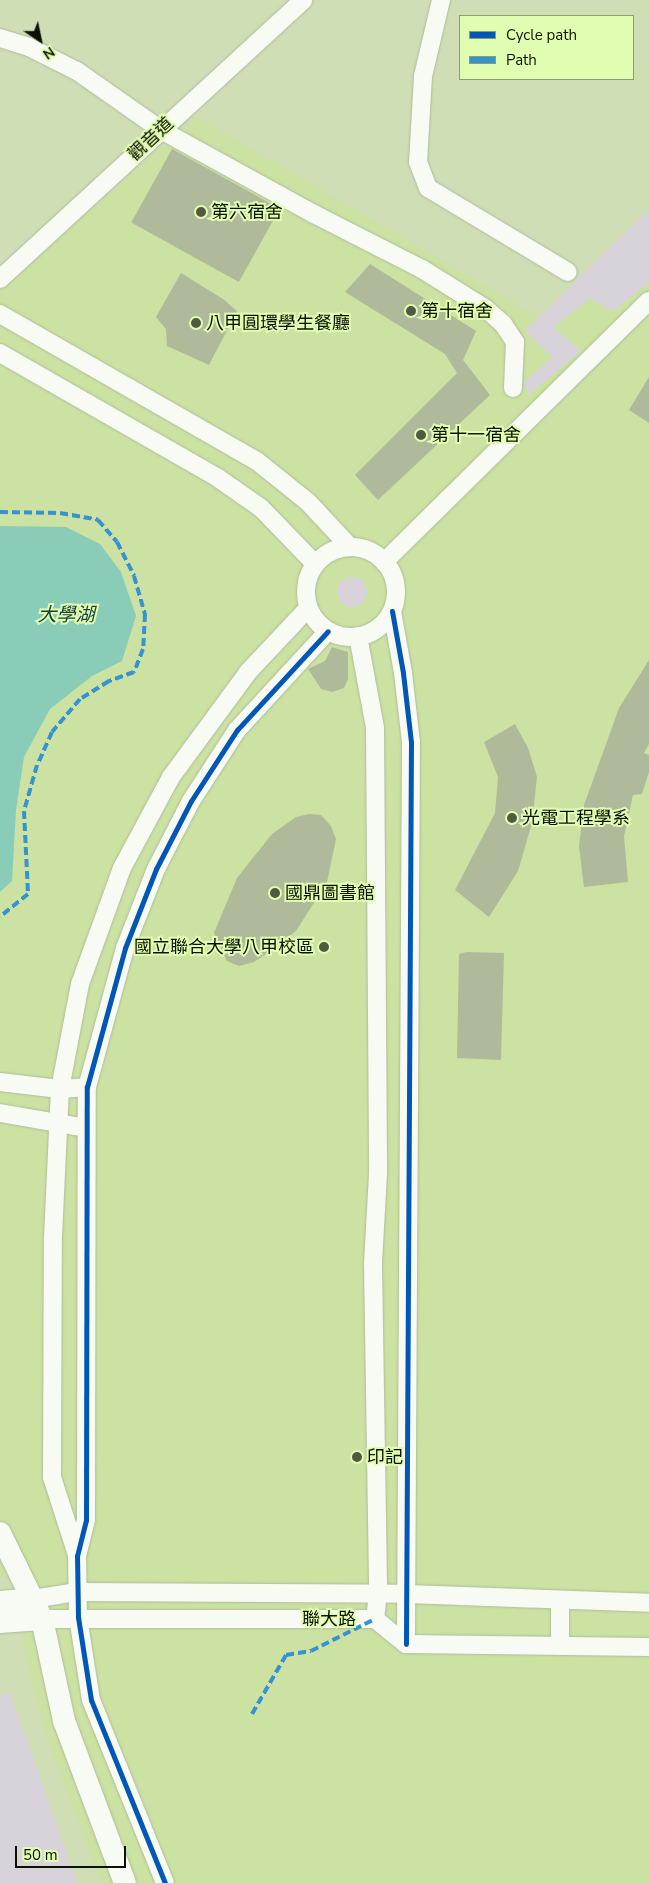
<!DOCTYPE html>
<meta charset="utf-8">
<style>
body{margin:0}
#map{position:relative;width:649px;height:1883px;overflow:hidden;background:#d0deb6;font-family:"Nunito Sans","Noto Sans TC",sans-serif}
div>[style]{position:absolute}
.built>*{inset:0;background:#cbe2a2}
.green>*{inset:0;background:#d8d3db}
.round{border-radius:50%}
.water>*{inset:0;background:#89ccb8}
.building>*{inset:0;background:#afba9a;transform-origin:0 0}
.roads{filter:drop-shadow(0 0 1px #afbb9b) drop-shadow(0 0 1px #afbb9b)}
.minor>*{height:18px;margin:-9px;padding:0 9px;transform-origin:9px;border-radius:9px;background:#f8faf4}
.minor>.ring{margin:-9px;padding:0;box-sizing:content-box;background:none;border:18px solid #f8faf4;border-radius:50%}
.tertiary>*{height:22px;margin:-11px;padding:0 11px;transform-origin:11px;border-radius:11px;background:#f8faf4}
.quiet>*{height:4px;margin-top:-2px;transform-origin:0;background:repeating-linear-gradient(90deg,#3792d0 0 8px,transparent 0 12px)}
.cycleway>*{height:5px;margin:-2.5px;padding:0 2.5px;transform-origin:2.5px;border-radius:2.5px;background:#0057b8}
.dots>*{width:14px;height:14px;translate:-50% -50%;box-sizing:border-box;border:2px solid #e1fdb1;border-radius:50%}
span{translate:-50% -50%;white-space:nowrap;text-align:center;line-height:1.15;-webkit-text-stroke:4px #e1fdb1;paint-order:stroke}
.street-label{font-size:18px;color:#0b1300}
.poi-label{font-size:18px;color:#0b1300}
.left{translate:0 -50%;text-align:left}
.right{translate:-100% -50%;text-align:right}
.water-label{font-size:19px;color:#17423d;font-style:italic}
.legend{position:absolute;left:459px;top:15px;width:175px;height:65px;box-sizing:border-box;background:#e1fdb1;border:1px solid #8b9f6a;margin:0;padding:6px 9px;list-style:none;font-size:15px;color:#0b1300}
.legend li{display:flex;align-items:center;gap:10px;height:25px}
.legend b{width:25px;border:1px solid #8b9f6a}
.north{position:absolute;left:15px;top:15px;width:50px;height:50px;-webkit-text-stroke:4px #e1fdb1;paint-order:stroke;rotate:146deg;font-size:14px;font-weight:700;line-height:20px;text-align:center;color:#0b1300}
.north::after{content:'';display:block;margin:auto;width:18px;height:22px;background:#0b1300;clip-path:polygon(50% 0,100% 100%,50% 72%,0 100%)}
.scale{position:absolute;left:15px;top:1846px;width:111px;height:22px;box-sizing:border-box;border:2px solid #0b1300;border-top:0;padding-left:6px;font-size:15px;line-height:18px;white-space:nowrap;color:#0b1300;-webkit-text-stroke:4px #e1fdb1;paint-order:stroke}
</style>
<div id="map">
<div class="built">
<i style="clip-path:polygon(197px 117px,539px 317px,649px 213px,649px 1883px,101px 1883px,43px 1726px,23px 1645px,13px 1577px,0 1578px,0 291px)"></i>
</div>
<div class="green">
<i style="clip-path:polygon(649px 210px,649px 282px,613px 311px,590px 298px,553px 327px,581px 351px,529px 394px,523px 384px,552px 357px,525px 331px)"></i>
<i class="round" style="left:337px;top:577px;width:30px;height:30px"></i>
<i style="clip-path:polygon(10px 1693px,77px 1883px,0 1883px,0 1695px)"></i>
</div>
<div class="water">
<i style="clip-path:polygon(0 526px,66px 527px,100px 544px,121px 572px,136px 616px,122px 661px,92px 676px,50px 709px,24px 757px,16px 810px,12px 881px,0 892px)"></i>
</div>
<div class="building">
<i style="left:172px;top:149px;width:123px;height:84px;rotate:29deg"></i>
<i style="clip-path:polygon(370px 264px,476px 331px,463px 360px,490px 395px,378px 500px,355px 475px,457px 373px,445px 354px,345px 292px)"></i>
<i style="clip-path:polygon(181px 273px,223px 299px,237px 311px,209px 365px,167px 346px,166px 329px,156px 317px)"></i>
<i style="clip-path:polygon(649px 377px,649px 423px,629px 410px)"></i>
<i style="clip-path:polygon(332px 647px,348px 652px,348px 679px,344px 688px,332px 692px,321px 689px,308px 669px,325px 661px)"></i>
<i style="clip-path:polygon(649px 660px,649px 744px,644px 753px,649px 755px,649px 772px,642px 794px,633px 795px,624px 836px,628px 882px,584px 887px,579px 846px,584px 805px,619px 708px)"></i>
<i style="clip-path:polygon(515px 724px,528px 748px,537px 777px,532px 823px,518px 871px,489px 917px,455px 890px,495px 813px,498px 777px,484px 742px)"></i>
<i style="clip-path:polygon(309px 814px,321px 815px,331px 826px,336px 839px,327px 882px,296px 931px,272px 950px,254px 962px,239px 966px,227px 961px,214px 933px,237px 878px,272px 834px,296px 817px)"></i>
<i style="clip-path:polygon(467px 952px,504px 953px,501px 1060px,457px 1058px,459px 954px)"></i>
</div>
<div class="roads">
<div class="minor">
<i style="left:441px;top:0;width:78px;rotate:103.3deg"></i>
<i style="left:423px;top:76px;width:86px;rotate:93.3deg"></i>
<i style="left:418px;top:162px;width:28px;rotate:69deg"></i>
<i style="left:428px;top:188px;width:163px;rotate:31deg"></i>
<i style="left:0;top:38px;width:30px;rotate:17deg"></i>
<i style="left:29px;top:47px;width:54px;rotate:26.6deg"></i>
<i style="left:77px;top:71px;width:103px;rotate:35.1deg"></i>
<i style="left:161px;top:130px;width:175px;rotate:28.8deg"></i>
<i style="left:314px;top:214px;width:121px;rotate:27deg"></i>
<i style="left:422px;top:269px;width:75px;rotate:32deg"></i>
<i style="left:486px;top:309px;width:23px;rotate:41deg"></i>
<i style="left:503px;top:324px;width:22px;rotate:56deg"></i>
<i style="left:515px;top:342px;width:46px;rotate:92.5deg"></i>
<i style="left:0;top:279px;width:412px;rotate:-42.6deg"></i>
<i style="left:0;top:314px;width:297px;rotate:29.8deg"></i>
<i style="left:258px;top:462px;width:64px;rotate:38.7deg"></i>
<i style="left:308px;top:502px;width:62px;rotate:47deg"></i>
<i style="left:0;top:353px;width:251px;rotate:29.8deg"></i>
<i style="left:218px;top:478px;width:52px;rotate:34.9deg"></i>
<i style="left:261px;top:508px;width:78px;rotate:46deg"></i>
<i class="ring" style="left:306px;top:547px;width:72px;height:72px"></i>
<i style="left:384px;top:562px;width:372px;rotate:-44.6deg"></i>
<i style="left:392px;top:611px;width:63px;rotate:79.9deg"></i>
<i style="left:403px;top:673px;width:69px;rotate:83.4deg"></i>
<i style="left:411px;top:742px;width:902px;rotate:90.32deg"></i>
<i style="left:358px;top:636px;width:94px;rotate:79.5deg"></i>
<i style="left:375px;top:728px;width:446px;rotate:89.6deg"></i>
<i style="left:378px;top:1174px;width:90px;rotate:93.2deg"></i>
<i style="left:373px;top:1264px;width:330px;rotate:89.1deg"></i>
<i style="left:378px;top:1594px;width:25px;rotate:97deg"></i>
<i style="left:0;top:1082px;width:60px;rotate:6.7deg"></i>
<i style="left:60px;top:1089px;width:27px;rotate:-4deg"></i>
<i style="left:0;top:1113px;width:87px;rotate:9.9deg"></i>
<i style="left:77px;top:1555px;width:82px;rotate:-107.8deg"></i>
<i style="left:52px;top:1477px;width:240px;rotate:-89.8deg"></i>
<i style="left:53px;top:1237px;width:148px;rotate:-87.3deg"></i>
<i style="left:60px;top:1089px;width:107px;rotate:-79.2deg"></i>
<i style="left:80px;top:984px;width:123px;rotate:-70.1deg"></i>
<i style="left:122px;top:868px;width:103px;rotate:-61.7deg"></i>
<i style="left:171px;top:777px;width:130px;rotate:-53.7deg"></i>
<i style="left:248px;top:672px;width:88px;rotate:-46.8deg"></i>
<i style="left:33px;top:1599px;width:45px;rotate:-9deg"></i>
<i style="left:77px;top:1592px;width:331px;rotate:0.3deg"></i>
<i style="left:408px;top:1594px;width:241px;rotate:2.1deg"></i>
<i style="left:560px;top:1600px;width:46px;rotate:90deg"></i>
<i style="left:42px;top:1619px;width:333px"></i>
<i style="left:375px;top:1619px;width:40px;rotate:39deg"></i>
<i style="left:406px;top:1644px;width:243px;rotate:0.7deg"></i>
<i style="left:165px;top:1883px;width:197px;rotate:-112deg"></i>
<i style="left:91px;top:1700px;width:84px;rotate:-98.9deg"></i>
<i style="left:78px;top:1617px;width:61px;rotate:-90.9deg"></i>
<i style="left:77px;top:1556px;width:37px;rotate:-76deg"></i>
<i style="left:86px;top:1520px;width:433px;rotate:-89.9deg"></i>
<i style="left:87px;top:1087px;width:144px;rotate:-74.7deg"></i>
<i style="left:125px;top:948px;width:85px;rotate:-68.6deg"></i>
<i style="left:156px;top:869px;width:76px;rotate:-62.8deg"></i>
<i style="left:191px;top:801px;width:85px;rotate:-57.1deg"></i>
<i style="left:237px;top:730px;width:134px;rotate:-47.4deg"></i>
</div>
<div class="tertiary">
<i style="left:0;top:1533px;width:96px;rotate:64deg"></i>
<i style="left:42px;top:1619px;width:104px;rotate:77.8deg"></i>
<i style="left:64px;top:1721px;width:173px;rotate:69.4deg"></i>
<i style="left:0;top:1602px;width:33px;rotate:-5deg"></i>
<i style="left:0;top:1622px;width:42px;rotate:-4.1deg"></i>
</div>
</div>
<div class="quiet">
<i style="left:0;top:512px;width:60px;rotate:1deg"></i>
<i style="left:60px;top:513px;width:39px;rotate:10deg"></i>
<i style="left:98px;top:520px;width:29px;rotate:49deg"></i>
<i style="left:117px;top:542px;width:38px;rotate:63deg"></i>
<i style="left:134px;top:576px;width:40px;rotate:74deg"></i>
<i style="left:145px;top:614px;width:35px;rotate:93deg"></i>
<i style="left:143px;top:649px;width:25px;rotate:111deg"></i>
<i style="left:134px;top:672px;width:27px;rotate:160deg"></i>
<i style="left:109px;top:681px;width:34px;rotate:148deg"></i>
<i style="left:80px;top:699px;width:43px;rotate:130.3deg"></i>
<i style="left:52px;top:732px;width:36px;rotate:114deg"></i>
<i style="left:37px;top:765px;width:48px;rotate:105.8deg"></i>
<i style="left:24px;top:811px;width:83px;rotate:87.2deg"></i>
<i style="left:28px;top:894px;width:36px;rotate:141deg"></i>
<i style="left:252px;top:1714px;width:68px;rotate:-60deg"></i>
<i style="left:286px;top:1655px;width:25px;rotate:-9deg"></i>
<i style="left:311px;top:1651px;width:72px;rotate:-26.6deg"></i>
</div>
<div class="cycleway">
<i style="left:392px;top:611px;width:63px;rotate:79.9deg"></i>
<i style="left:403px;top:673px;width:69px;rotate:83.4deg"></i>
<i style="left:411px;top:742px;width:902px;rotate:90.32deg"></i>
<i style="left:165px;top:1883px;width:197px;rotate:-112deg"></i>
<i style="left:91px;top:1700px;width:84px;rotate:-98.9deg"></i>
<i style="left:78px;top:1617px;width:61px;rotate:-90.9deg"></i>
<i style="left:77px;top:1556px;width:37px;rotate:-76deg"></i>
<i style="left:86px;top:1520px;width:433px;rotate:-89.9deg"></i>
<i style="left:87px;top:1087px;width:144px;rotate:-74.7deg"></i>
<i style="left:125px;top:948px;width:85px;rotate:-68.6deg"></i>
<i style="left:156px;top:869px;width:76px;rotate:-62.8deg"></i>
<i style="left:191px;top:801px;width:85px;rotate:-57.1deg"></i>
<i style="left:237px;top:730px;width:134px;rotate:-47.4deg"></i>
</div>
<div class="dots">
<i style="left:201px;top:212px;background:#505a40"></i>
<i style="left:411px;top:311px;background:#505a40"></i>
<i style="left:196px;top:323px;background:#505a40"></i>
<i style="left:421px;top:435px;background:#505a40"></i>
<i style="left:512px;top:818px;background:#505a40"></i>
<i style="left:275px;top:893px;background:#505a40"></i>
<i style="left:324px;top:947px;background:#505a40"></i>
<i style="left:357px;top:1457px;background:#505a40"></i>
</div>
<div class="street-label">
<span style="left:151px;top:139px;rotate:-43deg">觀音道</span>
<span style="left:329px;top:1619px">聯大路</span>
</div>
<div class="poi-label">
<span class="left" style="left:211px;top:212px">第六宿舍</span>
<span class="left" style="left:421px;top:311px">第十宿舍</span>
<span class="left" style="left:206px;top:323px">八甲圓環學生餐廳</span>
<span class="left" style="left:431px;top:435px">第十一宿舍</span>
<span class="left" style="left:522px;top:818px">光電工程學系</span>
<span class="left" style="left:285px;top:893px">國鼎圖書館</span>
<span class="right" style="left:314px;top:947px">國立聯合大學八甲校區</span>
<span class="left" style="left:367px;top:1457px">印記</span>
</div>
<div class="water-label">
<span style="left:66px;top:616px">大學湖</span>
</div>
<ul class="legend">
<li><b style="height:6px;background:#0057b8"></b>Cycle path</li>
<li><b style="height:6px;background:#3792d0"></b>Path</li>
</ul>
<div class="north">N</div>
<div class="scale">50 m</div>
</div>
